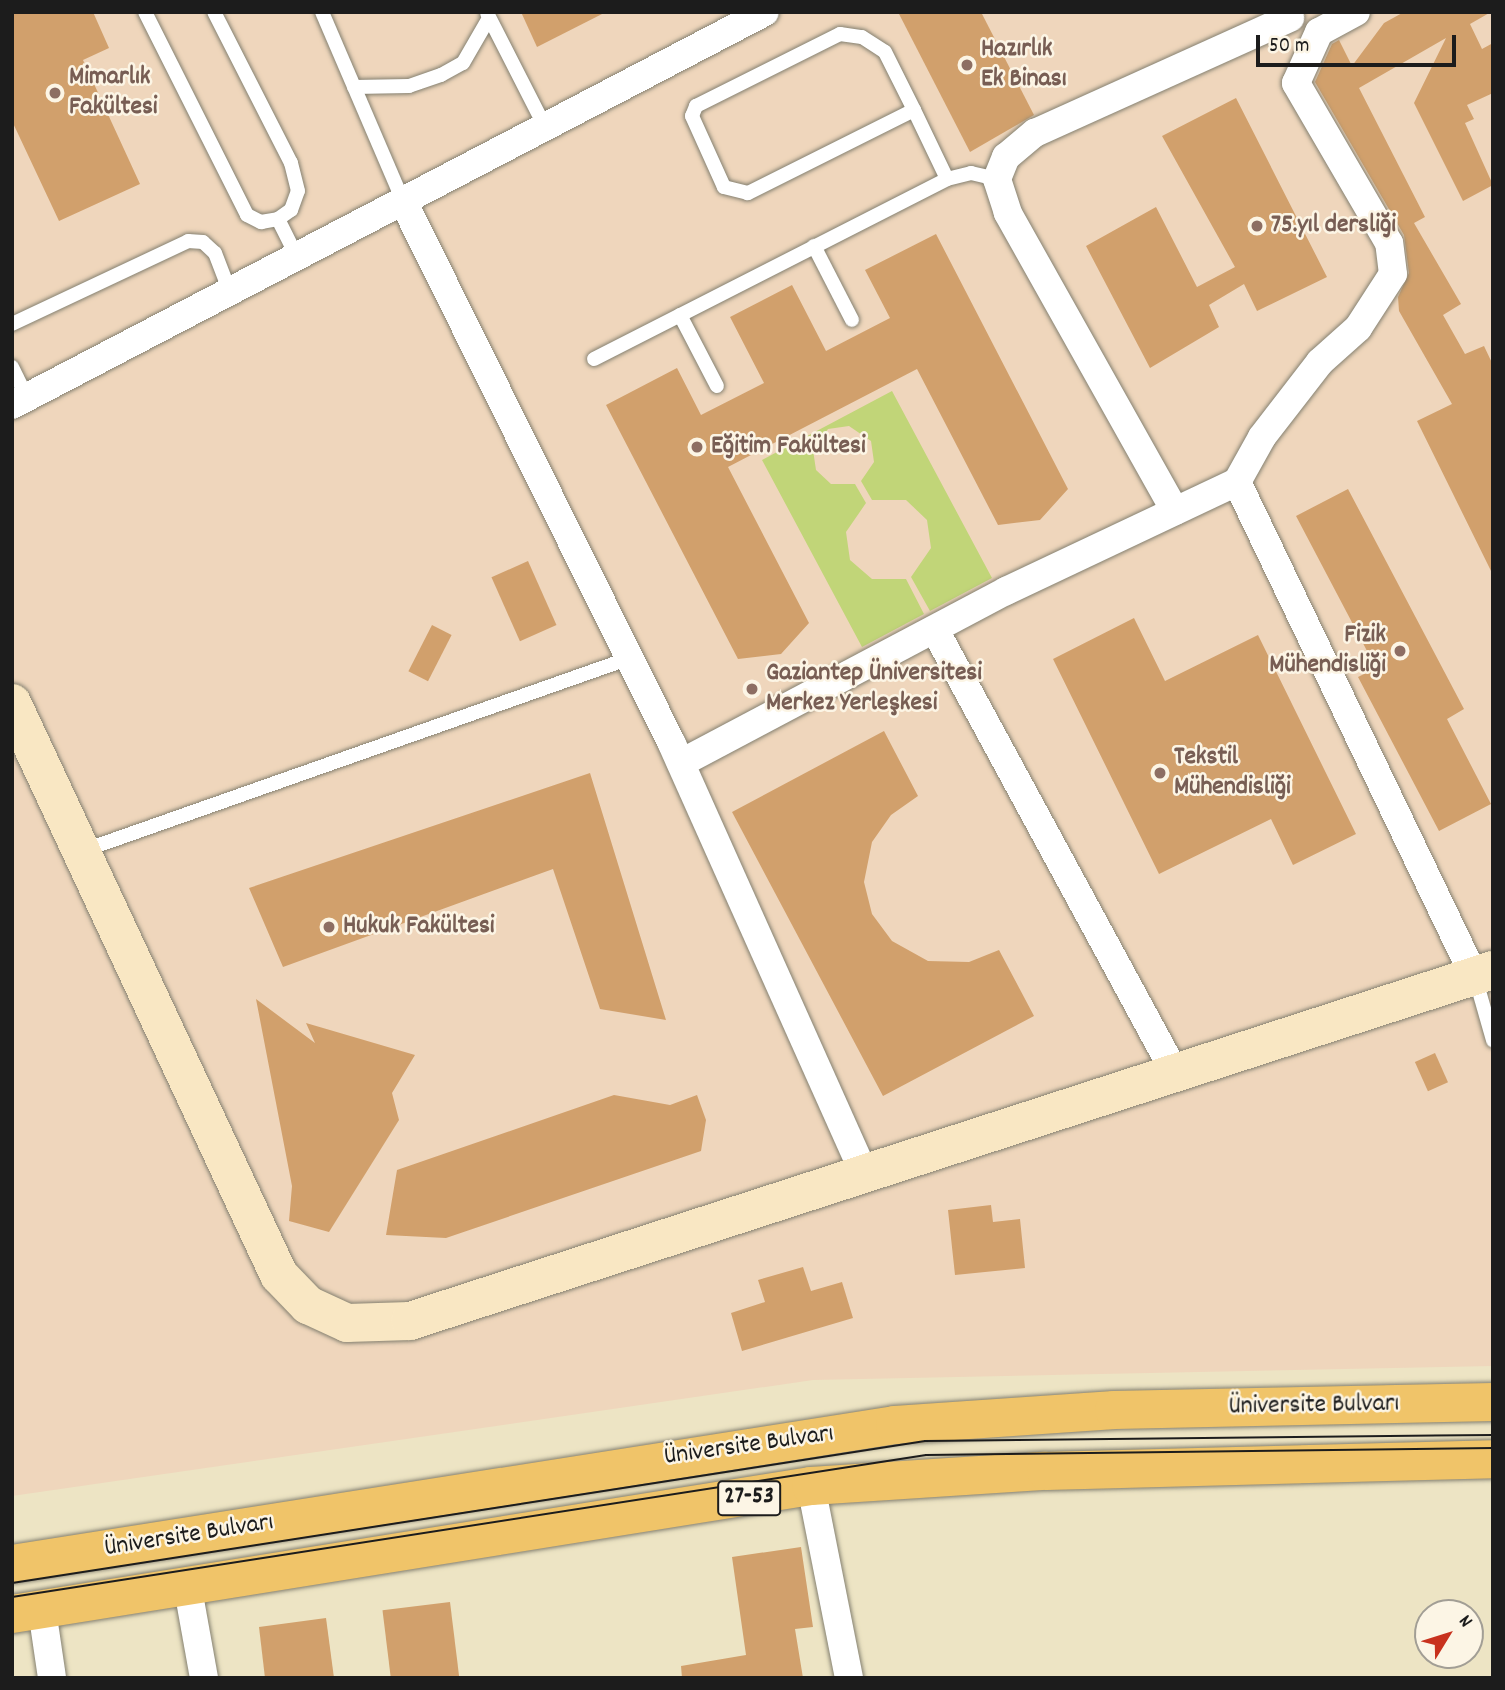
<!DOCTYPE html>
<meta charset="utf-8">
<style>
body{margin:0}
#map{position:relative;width:1505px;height:1690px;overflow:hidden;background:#ede4c4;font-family:Dekko,sans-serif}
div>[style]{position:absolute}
.built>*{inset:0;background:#efd6bc}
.green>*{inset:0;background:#c1d578}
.building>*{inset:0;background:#d1a06c;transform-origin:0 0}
.roads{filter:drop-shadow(0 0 2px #848070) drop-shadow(0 0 2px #848070)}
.lane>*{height:14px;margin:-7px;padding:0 7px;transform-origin:7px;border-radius:7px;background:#fff}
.street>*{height:28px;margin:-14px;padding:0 14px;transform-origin:14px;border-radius:14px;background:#fff}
.secondary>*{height:38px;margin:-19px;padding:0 19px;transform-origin:19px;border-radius:19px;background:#f9e7c3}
.primary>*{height:38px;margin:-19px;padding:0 19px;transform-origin:19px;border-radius:19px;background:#f0c469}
.tram>*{height:2px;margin:-1px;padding:0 1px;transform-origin:1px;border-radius:1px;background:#1c1c1c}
.dots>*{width:19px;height:19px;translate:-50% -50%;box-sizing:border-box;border:4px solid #fcf5e5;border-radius:50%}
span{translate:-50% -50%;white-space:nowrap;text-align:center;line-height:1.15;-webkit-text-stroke:5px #fcf5e5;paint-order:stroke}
.shield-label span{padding:2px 5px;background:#fcf5e5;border:2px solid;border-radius:5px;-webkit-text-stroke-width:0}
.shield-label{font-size:24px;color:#1c1c1c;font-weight:700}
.education-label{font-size:26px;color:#785e54;font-weight:700}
.left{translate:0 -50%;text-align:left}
.right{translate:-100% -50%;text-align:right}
.street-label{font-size:26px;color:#1c1c1c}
.frame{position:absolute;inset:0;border:14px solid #1c1c1c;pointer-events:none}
.north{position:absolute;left:1414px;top:1599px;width:70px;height:70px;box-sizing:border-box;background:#fcf5e5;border:2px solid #a29e95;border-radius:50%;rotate:52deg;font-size:19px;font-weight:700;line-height:28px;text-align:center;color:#1c1c1c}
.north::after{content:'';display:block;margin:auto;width:24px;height:32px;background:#c8321e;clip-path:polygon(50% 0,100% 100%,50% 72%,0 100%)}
.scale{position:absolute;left:1256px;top:35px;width:200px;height:32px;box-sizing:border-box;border:4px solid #1c1c1c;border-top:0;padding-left:9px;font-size:21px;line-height:24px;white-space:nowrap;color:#1c1c1c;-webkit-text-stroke:5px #fcf5e5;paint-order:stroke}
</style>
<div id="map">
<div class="built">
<i style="clip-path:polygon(12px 12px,1493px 12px,1493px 1366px,813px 1380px,12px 1496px)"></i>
</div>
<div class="green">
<i style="clip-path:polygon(892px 391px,992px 578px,930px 611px,911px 577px,931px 548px,927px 520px,906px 500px,872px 500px,861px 481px,874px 462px,871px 441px,849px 426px,828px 429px,813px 450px,816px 470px,831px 484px,855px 484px,866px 503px,846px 532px,850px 560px,872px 579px,906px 579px,924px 614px,862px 647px,762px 460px)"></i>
</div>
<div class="building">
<i style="clip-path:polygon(12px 12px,93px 12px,109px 48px,83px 60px,140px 184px,59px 221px,12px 121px)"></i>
<i style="clip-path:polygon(521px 12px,606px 12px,537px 47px)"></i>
<i style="clip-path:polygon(898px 12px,981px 12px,1034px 115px,970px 152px)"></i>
<i style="clip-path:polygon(1404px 12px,1491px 12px,1470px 24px,1482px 49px,1493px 43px,1493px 93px,1467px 105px,1474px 119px,1465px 123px,1493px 185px,1463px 201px,1414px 103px,1446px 38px,1359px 88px,1425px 217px,1414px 223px,1461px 304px,1443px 315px,1465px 354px,1484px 346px,1493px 365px,1493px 575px,1417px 421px,1452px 404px,1399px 311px,1398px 297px,1409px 273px,1404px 235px,1315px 82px,1332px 44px,1339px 40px,1352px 66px,1384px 23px)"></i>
<i style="clip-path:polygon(1236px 98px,1327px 277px,1257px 311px,1244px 284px,1209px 305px,1219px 327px,1150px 368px,1086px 246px,1156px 207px,1197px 287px,1235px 267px,1162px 136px)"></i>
<i style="clip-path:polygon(936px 234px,1068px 489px,1040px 520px,998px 525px,917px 369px,728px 467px,809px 623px,781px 654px,738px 659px,606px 405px,677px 368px,701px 415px,764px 383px,730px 317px,792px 285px,826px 351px,890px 318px,865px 270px)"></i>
<i style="clip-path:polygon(1348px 489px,1464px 709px,1447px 719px,1491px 804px,1439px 831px,1358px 677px,1376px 668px,1296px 516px)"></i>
<i style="left:528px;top:561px;width:70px;height:40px;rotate:66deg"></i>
<i style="clip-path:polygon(1134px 618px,1165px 681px,1258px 635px,1356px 834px,1293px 865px,1271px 819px,1159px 874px,1053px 659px)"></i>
<i style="left:432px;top:625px;width:22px;height:52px;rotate:27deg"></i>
<i style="clip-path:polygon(884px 731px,918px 796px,891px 815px,872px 842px,864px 882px,872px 914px,892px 941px,928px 961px,969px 962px,999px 950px,1034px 1016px,883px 1096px,732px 812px)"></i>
<i style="clip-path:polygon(590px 773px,666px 1020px,600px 1009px,553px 869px,283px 967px,249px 888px)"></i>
<i style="clip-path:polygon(256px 999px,315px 1043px,306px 1023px,415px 1055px,392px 1093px,399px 1120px,329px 1232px,289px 1221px,292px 1186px)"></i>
<i style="left:1435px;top:1053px;width:32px;height:22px;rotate:66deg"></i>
<i style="clip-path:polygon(614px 1095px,670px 1105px,697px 1095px,706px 1120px,701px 1151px,446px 1238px,386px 1235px,397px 1170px)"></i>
<i style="clip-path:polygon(991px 1205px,993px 1222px,1020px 1219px,1025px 1268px,955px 1275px,948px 1210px)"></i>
<i style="clip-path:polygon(803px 1267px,811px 1291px,842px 1282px,853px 1318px,742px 1351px,731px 1313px,765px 1302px,758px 1280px)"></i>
<i style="clip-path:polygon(801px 1547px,813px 1627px,795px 1629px,803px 1678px,682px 1678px,681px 1666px,746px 1655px,732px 1557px)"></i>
<i style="left:450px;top:1602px;width:77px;height:68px;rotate:83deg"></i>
<i style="clip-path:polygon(326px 1618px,334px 1678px,265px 1678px,259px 1627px)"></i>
</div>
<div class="roads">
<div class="lane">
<i style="left:145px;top:12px;width:227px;rotate:63.3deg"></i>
<i style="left:247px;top:215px;width:16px;rotate:27deg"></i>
<i style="left:261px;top:222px;width:17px;rotate:-10deg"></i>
<i style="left:278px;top:219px;width:16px;rotate:-35deg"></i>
<i style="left:291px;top:210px;width:20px;rotate:-70deg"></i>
<i style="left:298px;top:191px;width:29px;rotate:-104deg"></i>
<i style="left:291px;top:163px;width:169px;rotate:-117deg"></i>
<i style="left:322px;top:12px;width:206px;rotate:66.8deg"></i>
<i style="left:487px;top:13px;width:128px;rotate:63deg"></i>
<i style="left:354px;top:87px;width:55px;rotate:-1deg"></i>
<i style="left:409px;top:86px;width:34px;rotate:-19deg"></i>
<i style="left:441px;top:75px;width:25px;rotate:-29deg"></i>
<i style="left:463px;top:63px;width:52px;rotate:-60deg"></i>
<i style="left:914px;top:110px;width:186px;rotate:153.4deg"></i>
<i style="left:748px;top:193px;width:25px;rotate:-166deg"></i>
<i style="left:724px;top:187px;width:78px;rotate:-114.3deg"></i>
<i style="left:692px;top:116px;width:11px;rotate:-68deg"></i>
<i style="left:696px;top:106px;width:161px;rotate:-26.6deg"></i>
<i style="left:840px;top:34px;width:22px;rotate:8deg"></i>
<i style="left:862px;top:37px;width:27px;rotate:33deg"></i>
<i style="left:885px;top:52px;width:65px;rotate:63.4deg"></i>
<i style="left:914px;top:110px;width:76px;rotate:64.4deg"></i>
<i style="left:278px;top:219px;width:42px;rotate:63.4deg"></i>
<i style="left:814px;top:246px;width:83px;rotate:62.8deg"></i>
<i style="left:680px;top:315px;width:80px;rotate:62.5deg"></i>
<i style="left:12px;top:324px;width:195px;rotate:-25.2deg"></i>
<i style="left:188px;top:241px;width:15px;rotate:4deg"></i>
<i style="left:203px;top:242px;width:16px;rotate:43deg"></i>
<i style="left:215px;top:253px;width:42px;rotate:69deg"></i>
<i style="left:594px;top:359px;width:396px;rotate:-27deg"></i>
<i style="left:947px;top:179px;width:25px;rotate:-14deg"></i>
<i style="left:971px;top:173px;width:27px;rotate:13deg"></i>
<i style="left:12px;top:367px;width:34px;rotate:64deg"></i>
<i style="left:82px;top:851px;width:581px;rotate:-19.4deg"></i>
<i style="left:1475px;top:977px;width:66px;rotate:74.1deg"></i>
</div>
<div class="street">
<i style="left:403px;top:201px;width:606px;rotate:63.65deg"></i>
<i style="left:672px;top:744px;width:471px;rotate:65.9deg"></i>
<i style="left:12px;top:405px;width:849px;rotate:-27.56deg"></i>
<i style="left:1237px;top:482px;width:51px;rotate:-60.9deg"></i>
<i style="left:1262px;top:437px;width:95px;rotate:-52.3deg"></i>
<i style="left:1320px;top:362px;width:51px;rotate:-41.8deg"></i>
<i style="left:1358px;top:328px;width:64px;rotate:-57.1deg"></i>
<i style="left:1393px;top:274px;width:31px;rotate:-97deg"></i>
<i style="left:1389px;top:243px;width:185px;rotate:-120.2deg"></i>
<i style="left:1296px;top:83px;width:56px;rotate:-65.7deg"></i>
<i style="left:1319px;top:32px;width:42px;rotate:-28.4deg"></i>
<i style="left:1175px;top:511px;width:342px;rotate:-119.3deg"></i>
<i style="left:1008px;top:213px;width:36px;rotate:-108deg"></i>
<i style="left:997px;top:179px;width:24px;rotate:-68deg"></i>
<i style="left:1006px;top:157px;width:38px;rotate:-40deg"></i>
<i style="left:1035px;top:133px;width:280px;rotate:-24.3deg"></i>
<i style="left:935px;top:630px;width:504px;rotate:61.55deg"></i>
<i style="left:681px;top:763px;width:368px;rotate:-27.9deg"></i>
<i style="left:1006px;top:591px;width:255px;rotate:-25.3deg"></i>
<i style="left:1237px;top:482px;width:548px;rotate:64.37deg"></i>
<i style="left:811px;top:1486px;width:196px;rotate:78.8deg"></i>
<i style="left:188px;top:1589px;width:90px;rotate:79.8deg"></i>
<i style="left:42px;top:1610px;width:69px;rotate:81.6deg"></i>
</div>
<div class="secondary">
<i style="left:12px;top:703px;width:631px;rotate:64.98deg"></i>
<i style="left:279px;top:1275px;width:42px;rotate:46deg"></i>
<i style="left:308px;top:1305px;width:43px;rotate:24.8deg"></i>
<i style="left:347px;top:1323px;width:63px;rotate:-1.8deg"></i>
<i style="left:410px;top:1321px;width:1138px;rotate:-17.96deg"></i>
</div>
<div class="primary">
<i style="left:12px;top:1564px;width:894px;rotate:-8.95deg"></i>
<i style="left:895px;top:1425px;width:220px;rotate:-3.9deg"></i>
<i style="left:1114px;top:1410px;width:379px;rotate:-1.2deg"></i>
<i style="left:12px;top:1614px;width:809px;rotate:-9.1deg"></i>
<i style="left:811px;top:1486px;width:235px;rotate:-3.7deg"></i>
<i style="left:1046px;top:1471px;width:447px;rotate:-1.5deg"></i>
</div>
</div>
<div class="tram">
<i style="left:12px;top:1583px;width:924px;rotate:-8.84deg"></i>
<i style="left:925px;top:1441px;width:568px;rotate:-0.61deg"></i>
<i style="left:12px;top:1597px;width:925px;rotate:-8.83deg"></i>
<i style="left:926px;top:1455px;width:567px;rotate:-0.71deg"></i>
</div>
<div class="dots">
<i style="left:967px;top:65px;background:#8d6e63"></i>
<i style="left:55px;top:93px;background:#8d6e63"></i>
<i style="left:1257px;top:226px;background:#8d6e63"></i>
<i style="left:697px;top:447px;background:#8d6e63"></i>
<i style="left:1400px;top:651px;background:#8d6e63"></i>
<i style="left:752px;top:689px;background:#8d6e63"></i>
<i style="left:1160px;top:773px;background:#8d6e63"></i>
<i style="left:329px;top:927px;background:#8d6e63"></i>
</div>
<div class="shield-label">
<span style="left:749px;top:1498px">27-53</span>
</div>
<div class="education-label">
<span class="left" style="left:981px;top:65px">Hazırlık<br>Ek Binası</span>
<span class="left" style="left:69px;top:93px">Mimarlık<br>Fakültesi</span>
<span class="left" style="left:1271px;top:226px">75.yıl dersliği</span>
<span class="left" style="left:711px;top:447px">Eğitim Fakültesi</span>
<span class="right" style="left:1386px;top:651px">Fizik<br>Mühendisliği</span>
<span class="left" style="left:766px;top:689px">Gaziantep Üniversitesi<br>Merkez Yerleşkesi</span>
<span class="left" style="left:1174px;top:773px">Tekstil<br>Mühendisliği</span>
<span class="left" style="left:343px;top:927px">Hukuk Fakültesi</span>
</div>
<div class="street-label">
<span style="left:1314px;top:1406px;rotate:-1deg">Üniversite Bulvarı</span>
<span style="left:749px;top:1446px;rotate:-8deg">Üniversite Bulvarı</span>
<span style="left:189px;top:1536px;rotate:-9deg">Üniversite Bulvarı</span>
</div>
<div class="frame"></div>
<div class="north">N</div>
<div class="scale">50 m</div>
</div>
